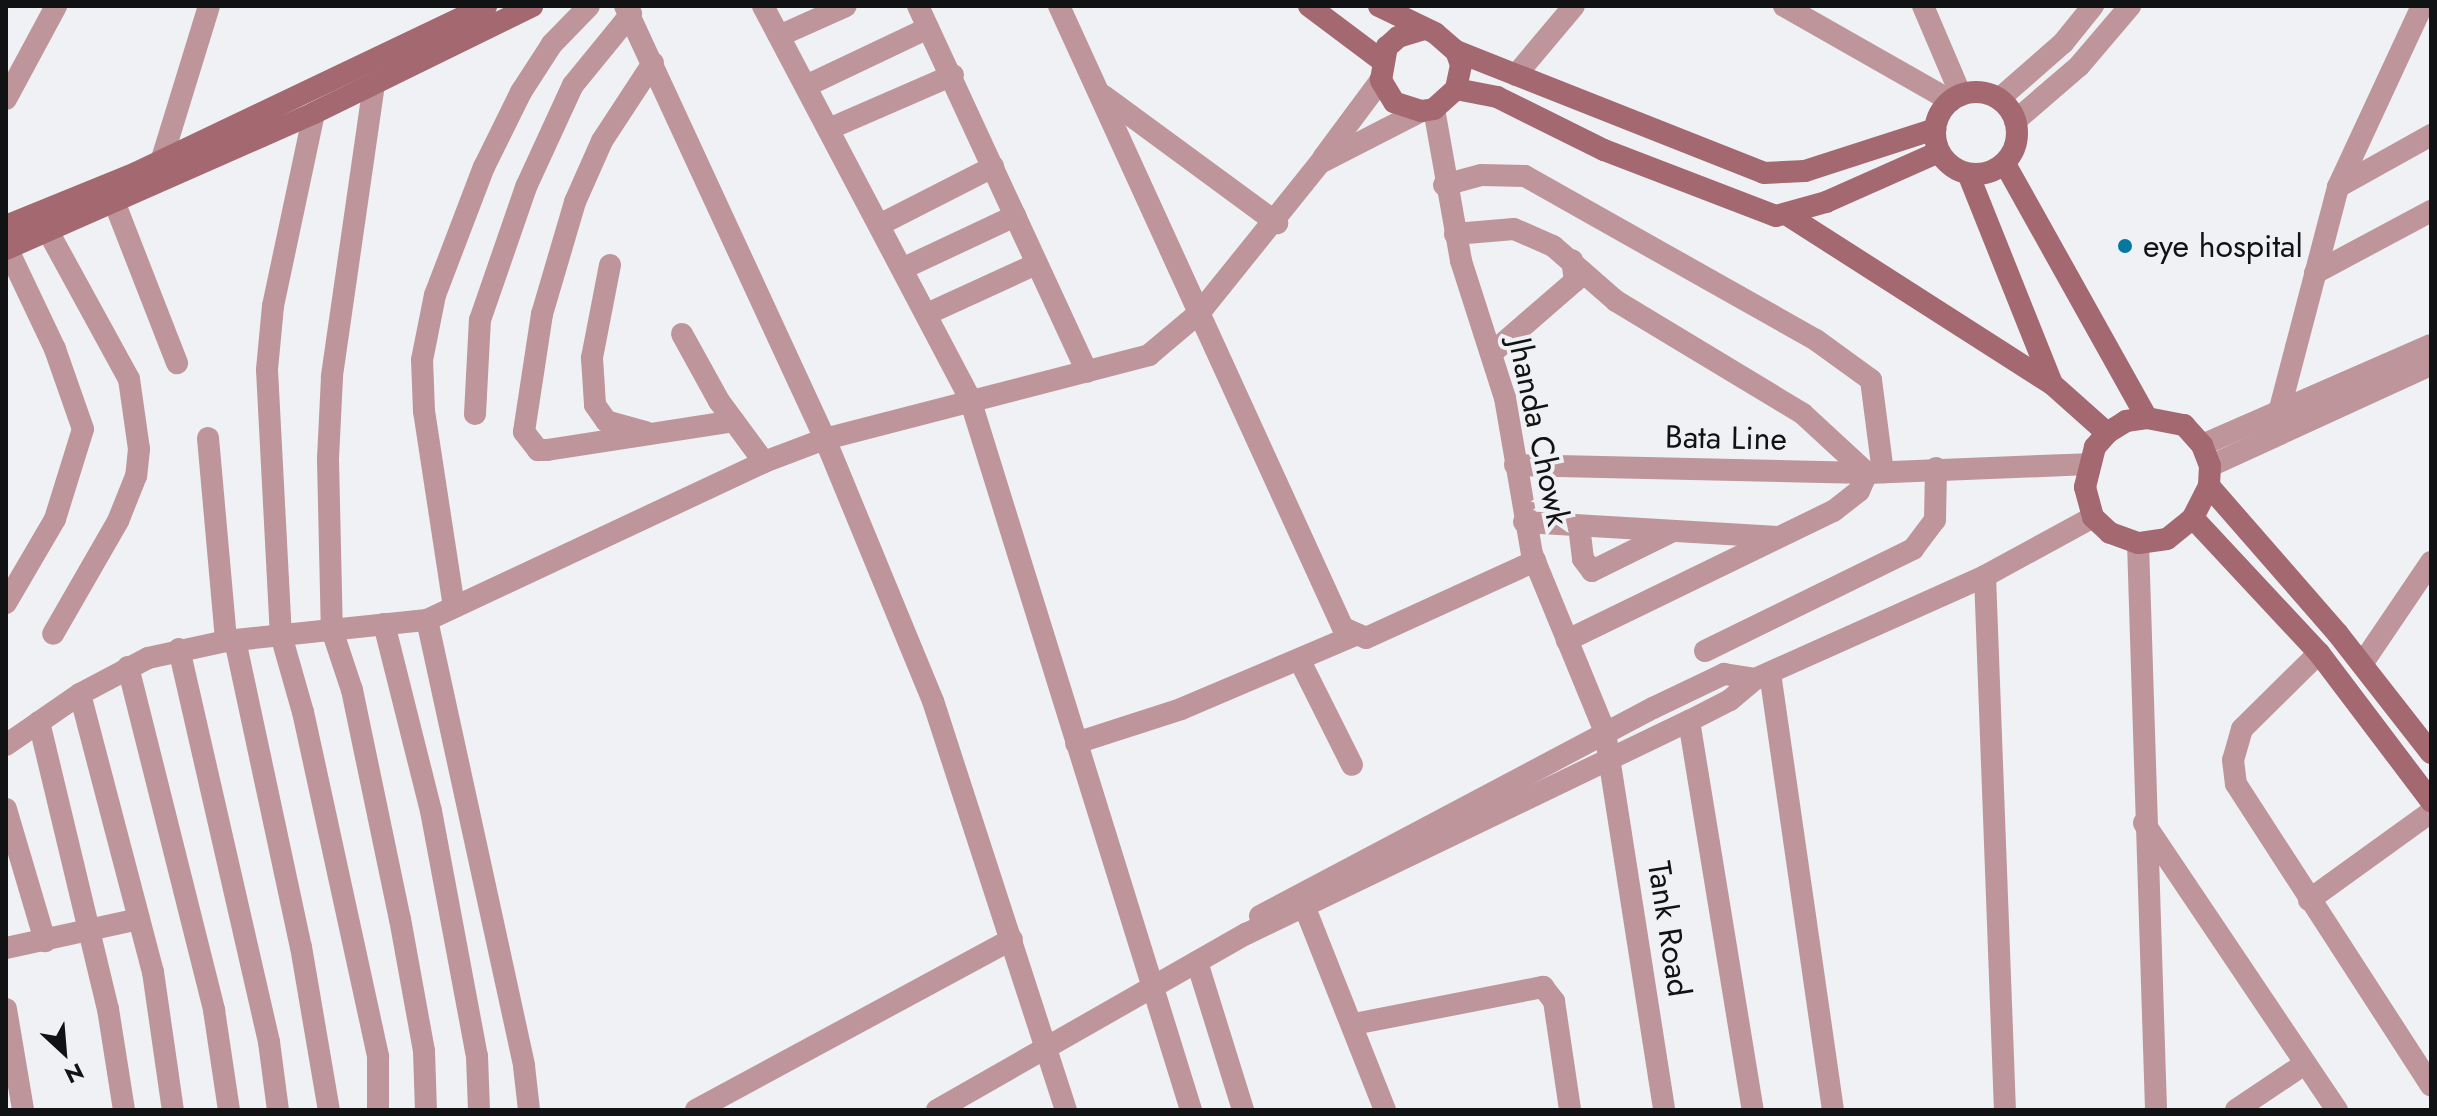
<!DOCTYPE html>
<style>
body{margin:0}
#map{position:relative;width:2437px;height:1116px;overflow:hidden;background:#eff1f4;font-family:Jost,sans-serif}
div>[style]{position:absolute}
.minor>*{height:22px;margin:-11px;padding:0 11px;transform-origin:11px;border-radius:11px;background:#be959a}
.tertiary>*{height:22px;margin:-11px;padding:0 11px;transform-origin:11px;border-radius:11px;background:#be959a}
.secondary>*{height:22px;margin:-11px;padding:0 11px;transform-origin:11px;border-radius:11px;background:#a36870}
.secondary>.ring{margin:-11px;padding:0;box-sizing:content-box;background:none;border:22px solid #a36870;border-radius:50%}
.dots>*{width:22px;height:22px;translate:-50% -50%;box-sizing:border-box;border:4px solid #eff1f4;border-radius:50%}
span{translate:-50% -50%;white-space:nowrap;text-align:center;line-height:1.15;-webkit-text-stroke:8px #eff1f4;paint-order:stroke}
.poi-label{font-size:32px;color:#111213}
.left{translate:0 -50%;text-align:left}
.street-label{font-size:32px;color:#111213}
.frame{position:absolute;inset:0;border:8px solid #111213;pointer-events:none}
.north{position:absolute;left:24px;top:1012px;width:80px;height:80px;-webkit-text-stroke:6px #eff1f4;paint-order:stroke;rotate:154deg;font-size:22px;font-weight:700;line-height:32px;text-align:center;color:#111213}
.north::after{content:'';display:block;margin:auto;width:28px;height:36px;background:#111213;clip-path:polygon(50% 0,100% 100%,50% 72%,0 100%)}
</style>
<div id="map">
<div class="minor">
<i style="left:625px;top:6px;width:477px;rotate:65.2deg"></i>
<i style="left:825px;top:439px;width:283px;rotate:67.6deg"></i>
<i style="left:933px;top:701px;width:430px;rotate:72deg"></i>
<i style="left:763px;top:6px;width:444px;rotate:62.2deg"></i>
<i style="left:970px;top:399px;width:745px;rotate:72.73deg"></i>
<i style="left:918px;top:6px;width:403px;rotate:65.2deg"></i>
<i style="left:1059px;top:6px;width:684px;rotate:65.46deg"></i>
<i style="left:1343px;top:628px;width:25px;rotate:23deg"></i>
<i style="left:1366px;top:638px;width:186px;rotate:-24.5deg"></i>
<i style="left:1923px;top:6px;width:97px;rotate:66.9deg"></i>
<i style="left:779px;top:36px;width:73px;rotate:-24.1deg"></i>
<i style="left:653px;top:63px;width:93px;rotate:123.2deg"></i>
<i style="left:602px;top:141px;width:67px;rotate:113.9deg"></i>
<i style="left:575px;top:202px;width:117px;rotate:106.4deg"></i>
<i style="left:542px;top:314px;width:119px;rotate:98.7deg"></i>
<i style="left:524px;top:432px;width:23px;rotate:52deg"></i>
<i style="left:538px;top:450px;width:9px"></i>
<i style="left:547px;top:450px;width:189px;rotate:-8.8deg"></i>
<i style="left:1516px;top:75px;width:90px;rotate:-50deg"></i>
<i style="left:374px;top:84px;width:296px;rotate:98.2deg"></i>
<i style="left:332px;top:377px;width:83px;rotate:92.8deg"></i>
<i style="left:328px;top:460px;width:170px;rotate:88.7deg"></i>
<i style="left:332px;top:630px;width:63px;rotate:71.6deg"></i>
<i style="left:352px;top:690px;width:234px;rotate:78.2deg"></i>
<i style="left:400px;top:919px;width:134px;rotate:79.7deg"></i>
<i style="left:424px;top:1051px;width:59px;rotate:88.1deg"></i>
<i style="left:806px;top:86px;width:135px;rotate:-25.4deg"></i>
<i style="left:1104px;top:96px;width:215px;rotate:36.3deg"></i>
<i style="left:6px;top:99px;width:106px;rotate:-61.7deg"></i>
<i style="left:1434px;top:109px;width:154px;rotate:79.9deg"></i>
<i style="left:1461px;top:261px;width:144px;rotate:72.2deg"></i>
<i style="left:1505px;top:398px;width:158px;rotate:80.2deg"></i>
<i style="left:1532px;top:554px;width:192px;rotate:67.7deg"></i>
<i style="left:1605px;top:732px;width:383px;rotate:81.1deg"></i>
<i style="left:314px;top:113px;width:197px;rotate:102deg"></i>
<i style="left:273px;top:306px;width:64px;rotate:95.4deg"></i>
<i style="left:267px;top:370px;width:265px;rotate:87deg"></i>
<i style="left:281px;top:635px;width:80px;rotate:74.1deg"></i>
<i style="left:303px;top:712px;width:353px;rotate:77.7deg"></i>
<i style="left:378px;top:1057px;width:53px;rotate:90deg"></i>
<i style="left:831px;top:128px;width:133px;rotate:-23.5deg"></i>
<i style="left:161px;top:162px;width:163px;rotate:-72.9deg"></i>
<i style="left:1444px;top:185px;width:39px;rotate:-15deg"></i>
<i style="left:1482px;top:175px;width:43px;rotate:1.3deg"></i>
<i style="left:1525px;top:176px;width:334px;rotate:29.4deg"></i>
<i style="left:1816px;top:340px;width:68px;rotate:36deg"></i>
<i style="left:1871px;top:380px;width:93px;rotate:82.6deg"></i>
<i style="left:2338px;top:187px;width:107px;rotate:-29.2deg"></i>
<i style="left:115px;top:204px;width:171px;rotate:68.7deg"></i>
<i style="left:881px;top:224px;width:126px;rotate:-27deg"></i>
<i style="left:49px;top:233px;width:166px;rotate:61.3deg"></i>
<i style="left:129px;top:379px;width:71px;rotate:81.9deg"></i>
<i style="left:139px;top:449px;width:27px;rotate:96deg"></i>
<i style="left:136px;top:476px;width:48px;rotate:111.8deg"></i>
<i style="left:118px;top:521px;width:130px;rotate:119.9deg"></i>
<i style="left:1455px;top:234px;width:59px;rotate:-4.8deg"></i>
<i style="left:1514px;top:229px;width:43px;rotate:23.6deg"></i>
<i style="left:1553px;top:246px;width:84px;rotate:41.1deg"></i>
<i style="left:1616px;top:301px;width:218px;rotate:31.1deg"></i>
<i style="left:1803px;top:414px;width:87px;rotate:42.7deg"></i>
<i style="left:1867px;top:473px;width:20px;rotate:114deg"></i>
<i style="left:1859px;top:491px;width:33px;rotate:142deg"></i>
<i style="left:1833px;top:511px;width:296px;rotate:154.1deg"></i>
<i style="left:610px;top:265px;width:95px;rotate:101deg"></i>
<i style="left:592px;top:358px;width:47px;rotate:86.3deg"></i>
<i style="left:595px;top:405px;width:19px;rotate:55deg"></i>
<i style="left:606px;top:421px;width:41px;rotate:15.8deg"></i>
<i style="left:904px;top:268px;width:123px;rotate:-25.1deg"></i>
<i style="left:2315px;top:273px;width:132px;rotate:-28.1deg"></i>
<i style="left:927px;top:314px;width:120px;rotate:-24.6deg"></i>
<i style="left:682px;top:334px;width:77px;rotate:61.1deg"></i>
<i style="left:719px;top:401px;width:76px;rotate:53.6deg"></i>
<i style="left:1493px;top:352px;width:108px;rotate:-40.9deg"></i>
<i style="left:1575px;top:281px;width:21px;rotate:-98deg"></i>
<i style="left:475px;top:414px;width:94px;rotate:-87deg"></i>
<i style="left:480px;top:320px;width:141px;rotate:-70.9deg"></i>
<i style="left:526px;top:187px;width:112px;rotate:-65.3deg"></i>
<i style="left:573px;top:85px;width:92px;rotate:-50.8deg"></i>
<i style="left:2278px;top:416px;width:237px;rotate:-75.3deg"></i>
<i style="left:2338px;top:187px;width:200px;rotate:-65.1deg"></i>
<i style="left:208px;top:438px;width:204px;rotate:84.9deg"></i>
<i style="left:1515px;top:465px;width:352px;rotate:1.3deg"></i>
<i style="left:1867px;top:473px;width:221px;rotate:-2.3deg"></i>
<i style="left:1524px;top:522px;width:254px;rotate:3.4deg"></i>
<i style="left:1579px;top:526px;width:33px;rotate:83deg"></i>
<i style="left:1583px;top:559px;width:15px;rotate:53deg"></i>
<i style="left:1592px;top:571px;width:90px;rotate:-26.3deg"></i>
<i style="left:2138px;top:543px;width:567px;rotate:88.18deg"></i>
<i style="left:1985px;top:576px;width:534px;rotate:87.86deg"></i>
<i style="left:6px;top:603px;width:97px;rotate:-59.7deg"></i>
<i style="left:55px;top:519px;width:94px;rotate:-72.7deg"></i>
<i style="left:83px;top:429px;width:85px;rotate:-109.3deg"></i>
<i style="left:55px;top:349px;width:112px;rotate:-115.4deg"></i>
<i style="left:454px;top:607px;width:198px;rotate:-98.7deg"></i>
<i style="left:424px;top:411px;width:51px;rotate:-92.2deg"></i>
<i style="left:422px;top:360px;width:66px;rotate:-78.7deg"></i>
<i style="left:435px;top:295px;width:137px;rotate:-69.1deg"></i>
<i style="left:484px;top:167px;width:84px;rotate:-63.7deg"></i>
<i style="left:521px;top:92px;width:57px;rotate:-57.1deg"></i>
<i style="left:552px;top:44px;width:53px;rotate:-45.8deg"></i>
<i style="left:427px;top:620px;width:456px;rotate:77.7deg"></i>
<i style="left:524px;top:1066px;width:44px;rotate:83.5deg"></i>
<i style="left:384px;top:624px;width:193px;rotate:75.9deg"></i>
<i style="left:431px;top:811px;width:249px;rotate:79.4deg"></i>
<i style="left:477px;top:1056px;width:54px;rotate:87.9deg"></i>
<i style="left:235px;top:640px;width:314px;rotate:77.9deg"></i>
<i style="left:301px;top:947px;width:165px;rotate:80.3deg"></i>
<i style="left:179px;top:649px;width:403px;rotate:77.1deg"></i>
<i style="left:269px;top:1042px;width:69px;rotate:82.5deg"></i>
<i style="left:1705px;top:651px;width:232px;rotate:-26.1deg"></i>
<i style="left:1913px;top:549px;width:36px;rotate:-53deg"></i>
<i style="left:1935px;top:520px;width:52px;rotate:-88.9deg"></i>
<i style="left:2319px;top:653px;width:108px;rotate:135.4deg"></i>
<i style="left:2242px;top:729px;width:32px;rotate:106deg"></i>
<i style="left:2233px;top:760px;width:24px;rotate:83deg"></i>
<i style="left:2236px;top:784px;width:359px;rotate:57.1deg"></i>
<i style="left:1300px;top:661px;width:116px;rotate:63.4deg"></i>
<i style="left:2362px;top:664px;width:123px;rotate:-55.9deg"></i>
<i style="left:128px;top:667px;width:354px;rotate:75.9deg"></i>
<i style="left:214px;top:1010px;width:101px;rotate:81.5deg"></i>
<i style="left:1770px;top:673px;width:442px;rotate:81.8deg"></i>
<i style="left:80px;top:694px;width:287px;rotate:75.3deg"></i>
<i style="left:153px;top:972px;width:139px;rotate:81.8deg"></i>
<i style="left:1689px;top:721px;width:394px;rotate:80.7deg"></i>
<i style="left:39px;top:722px;width:295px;rotate:76.5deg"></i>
<i style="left:108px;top:1009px;width:102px;rotate:81deg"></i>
<i style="left:1076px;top:743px;width:110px;rotate:-17.9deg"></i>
<i style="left:1181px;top:709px;width:187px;rotate:-23deg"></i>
<i style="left:6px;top:809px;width:138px;rotate:73.5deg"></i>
<i style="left:2144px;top:823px;width:346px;rotate:56.1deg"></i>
<i style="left:2309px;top:900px;width:150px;rotate:-35.8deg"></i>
<i style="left:1305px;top:908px;width:217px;rotate:68.4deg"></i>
<i style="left:6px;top:948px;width:136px;rotate:-12.3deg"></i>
<i style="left:1197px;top:962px;width:155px;rotate:72.7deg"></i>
<i style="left:6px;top:1009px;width:102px;rotate:80.4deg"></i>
<i style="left:1354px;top:1024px;width:193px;rotate:-11.1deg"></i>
<i style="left:1543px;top:987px;width:18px;rotate:52deg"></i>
<i style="left:1554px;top:1001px;width:110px;rotate:81.6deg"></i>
<i style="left:696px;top:1110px;width:359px;rotate:-28.4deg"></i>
<i style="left:2236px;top:1110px;width:81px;rotate:-33.9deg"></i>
</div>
<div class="tertiary">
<i style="left:1784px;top:6px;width:192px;rotate:29.6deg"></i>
<i style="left:1999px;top:99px;width:85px;rotate:-41.2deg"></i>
<i style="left:2063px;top:43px;width:48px;rotate:-51deg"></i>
<i style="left:2015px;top:121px;width:84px;rotate:-40.7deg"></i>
<i style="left:2079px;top:66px;width:79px;rotate:-49.6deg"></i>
<i style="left:1323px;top:158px;width:97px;rotate:-53.4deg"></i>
<i style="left:2202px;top:445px;width:250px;rotate:-23.6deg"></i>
<i style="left:2210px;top:466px;width:243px;rotate:-24.6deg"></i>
<i style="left:6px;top:745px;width:90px;rotate:-34.6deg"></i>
<i style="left:80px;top:694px;width:77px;rotate:-27.9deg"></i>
<i style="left:148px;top:658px;width:80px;rotate:-12.3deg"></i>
<i style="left:226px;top:641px;width:202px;rotate:-6deg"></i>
<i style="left:427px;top:620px;width:372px;rotate:-25.1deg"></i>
<i style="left:764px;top:462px;width:65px;rotate:-20.7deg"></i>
<i style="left:825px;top:439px;width:335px;rotate:-14.5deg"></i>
<i style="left:1149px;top:355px;width:67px;rotate:-40.1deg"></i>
<i style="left:1200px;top:312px;width:191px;rotate:-51.2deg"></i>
<i style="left:1320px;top:163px;width:114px;rotate:-27.2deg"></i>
<i style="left:1260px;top:916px;width:445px;rotate:-27.9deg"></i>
<i style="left:1653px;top:708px;width:79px;rotate:-25.6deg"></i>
<i style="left:1724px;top:674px;width:31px;rotate:9deg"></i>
<i style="left:937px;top:1110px;width:356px;rotate:-29.7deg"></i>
<i style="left:1246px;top:934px;width:492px;rotate:-25.7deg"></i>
<i style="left:1689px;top:721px;width:46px;rotate:-27.1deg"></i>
<i style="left:1730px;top:700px;width:33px;rotate:-40deg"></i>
<i style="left:1755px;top:679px;width:252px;rotate:-24.1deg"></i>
<i style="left:1985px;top:576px;width:123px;rotate:-28.6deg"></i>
</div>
<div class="secondary">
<i style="left:1309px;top:6px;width:90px;rotate:36.9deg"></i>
<i style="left:1379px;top:6px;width:62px;rotate:25.7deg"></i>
<i style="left:1435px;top:33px;width:28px;rotate:41deg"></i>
<i style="left:1456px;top:51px;width:15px;rotate:70deg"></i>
<i style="left:1461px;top:65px;width:25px;rotate:102deg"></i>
<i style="left:1456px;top:89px;width:30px;rotate:138deg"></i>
<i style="left:1434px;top:109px;width:13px;rotate:171deg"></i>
<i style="left:1421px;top:111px;width:28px;rotate:-162deg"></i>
<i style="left:1394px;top:102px;width:26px;rotate:-121deg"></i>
<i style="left:1381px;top:80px;width:34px;rotate:-80deg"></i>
<i style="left:1387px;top:47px;width:15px;rotate:-42deg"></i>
<i style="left:1398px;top:37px;width:24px;rotate:-17deg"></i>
<i style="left:1456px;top:51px;width:331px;rotate:21.6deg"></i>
<i style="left:1764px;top:173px;width:41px;rotate:-2.8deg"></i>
<i style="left:1805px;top:171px;width:137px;rotate:-17.9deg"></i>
<i style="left:1456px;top:89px;width:42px;rotate:11deg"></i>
<i style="left:1497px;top:97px;width:119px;rotate:26.4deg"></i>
<i style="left:1604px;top:150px;width:184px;rotate:21deg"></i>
<i style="left:1776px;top:216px;width:52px;rotate:-15.6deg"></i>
<i style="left:1826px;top:202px;width:124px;rotate:-23.9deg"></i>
<i class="ring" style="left:1935px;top:92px;width:60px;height:60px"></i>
<i style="left:2005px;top:164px;width:291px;rotate:60.8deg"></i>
<i style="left:1969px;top:176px;width:224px;rotate:68.2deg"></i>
<i style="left:2052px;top:384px;width:74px;rotate:41.7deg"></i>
<i style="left:1789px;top:216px;width:312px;rotate:32.6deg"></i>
<i style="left:6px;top:226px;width:140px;rotate:-22.2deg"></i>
<i style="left:136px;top:173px;width:388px;rotate:-25.5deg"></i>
<i style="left:6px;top:249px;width:337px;rotate:-23.8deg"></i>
<i style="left:314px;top:113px;width:243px;rotate:-26.1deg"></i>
<i style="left:2147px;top:418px;width:38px;rotate:11deg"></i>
<i style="left:2184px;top:425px;width:27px;rotate:48deg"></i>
<i style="left:2202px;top:445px;width:22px;rotate:69deg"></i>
<i style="left:2210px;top:466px;width:20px;rotate:93deg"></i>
<i style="left:2209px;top:486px;width:36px;rotate:117deg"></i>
<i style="left:2193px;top:518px;width:33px;rotate:141deg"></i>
<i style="left:2167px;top:539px;width:29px;rotate:172deg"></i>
<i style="left:2138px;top:543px;width:30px;rotate:-160deg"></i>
<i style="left:2110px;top:533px;width:23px;rotate:-137deg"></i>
<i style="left:2093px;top:517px;width:31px;rotate:-105deg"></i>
<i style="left:2085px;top:487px;width:41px;rotate:-76deg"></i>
<i style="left:2095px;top:447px;width:18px;rotate:-49deg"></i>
<i style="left:2107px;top:433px;width:22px;rotate:-32deg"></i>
<i style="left:2126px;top:421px;width:21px;rotate:-8deg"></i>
<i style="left:2209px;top:486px;width:196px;rotate:48.9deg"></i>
<i style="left:2338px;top:634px;width:151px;rotate:52deg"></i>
<i style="left:2193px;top:518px;width:185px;rotate:47deg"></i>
<i style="left:2319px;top:653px;width:186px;rotate:52.9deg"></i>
</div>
<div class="dots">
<i style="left:2125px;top:246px;background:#0578a1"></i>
</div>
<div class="poi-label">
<span class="left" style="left:2143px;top:246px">eye hospital</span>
</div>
<div class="street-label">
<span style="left:1539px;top:432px;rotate:78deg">Jhanda Chowk</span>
<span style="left:1726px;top:438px;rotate:1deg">Bata Line</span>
<span style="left:1669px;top:929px;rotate:81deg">Tank Road</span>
</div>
<div class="frame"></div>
<div class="north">N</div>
</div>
